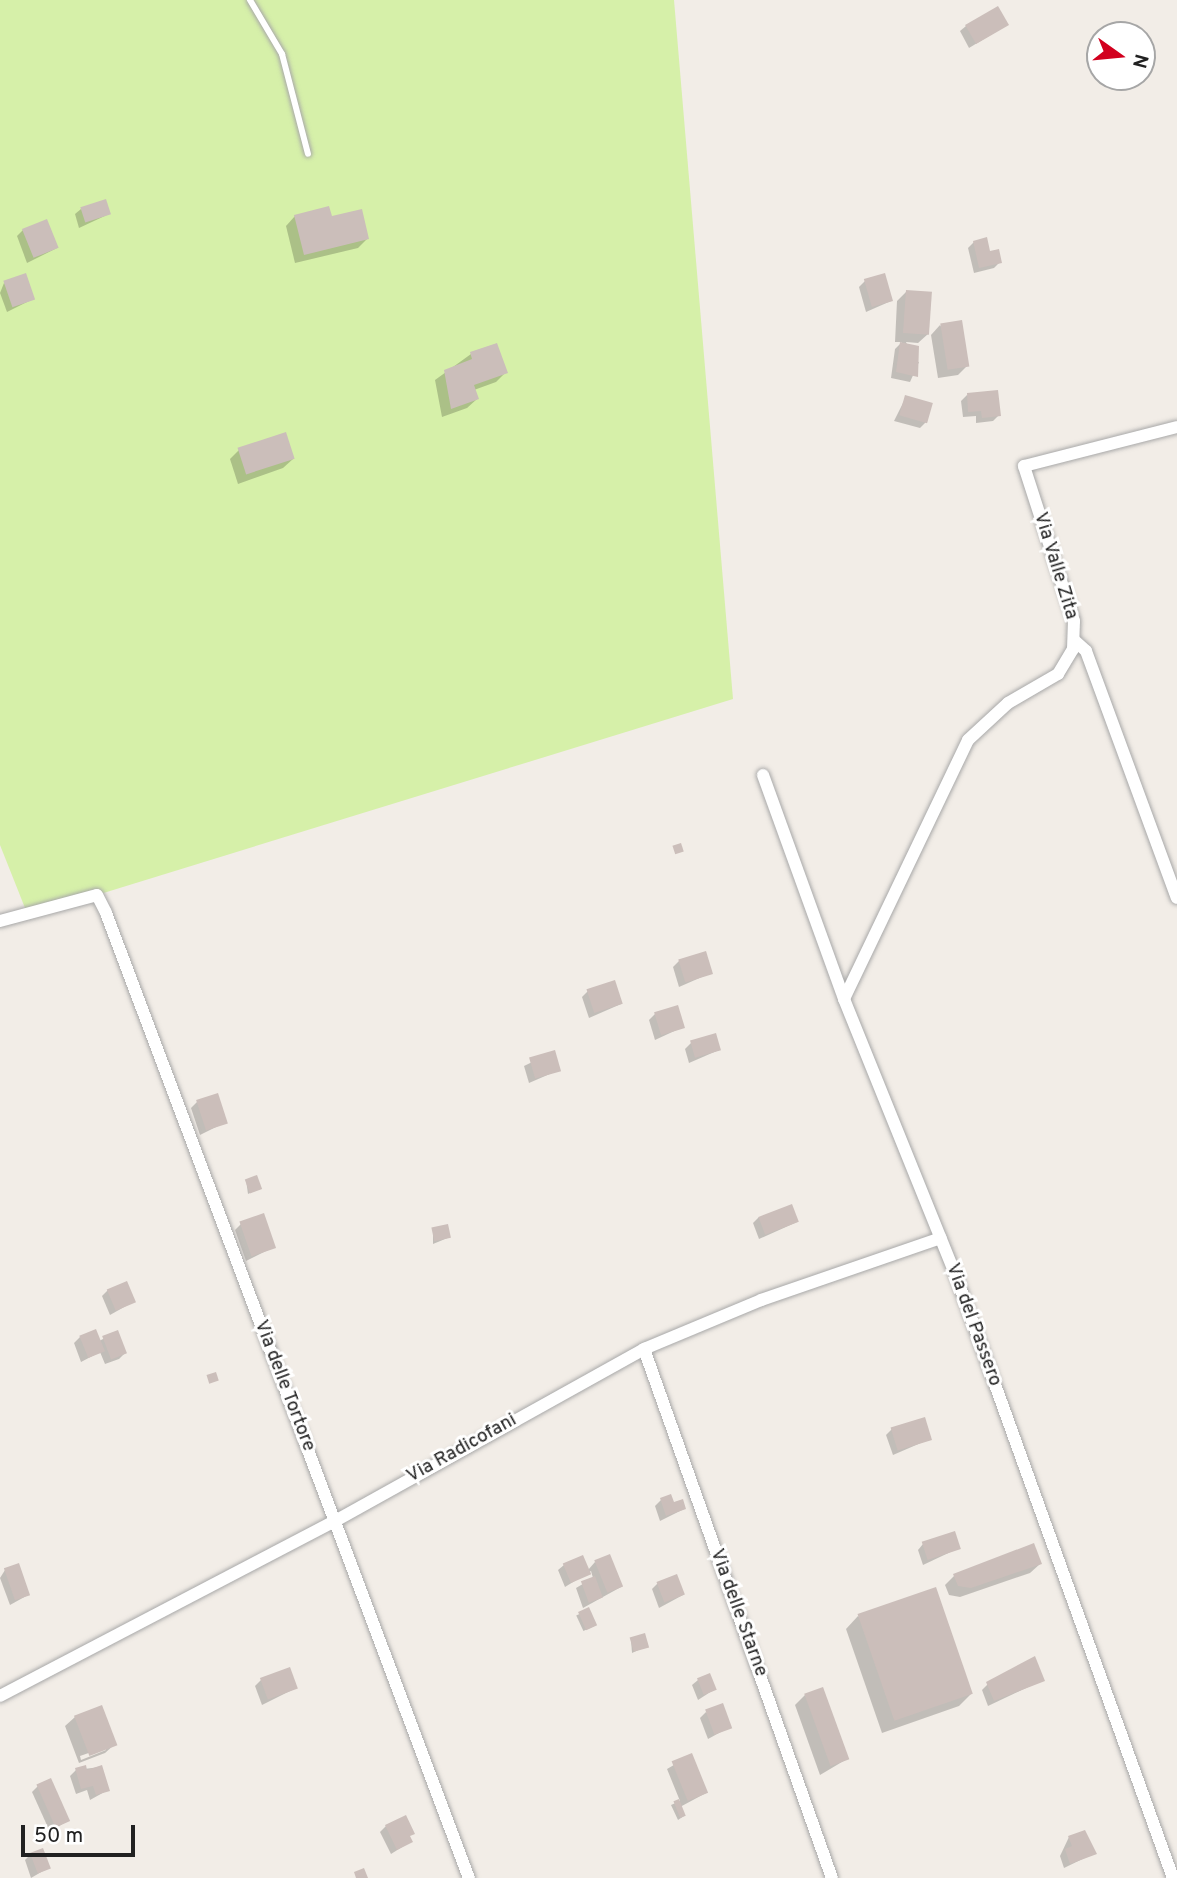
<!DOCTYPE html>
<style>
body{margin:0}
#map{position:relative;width:1177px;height:1878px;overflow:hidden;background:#f2ede7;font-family:Overpass,sans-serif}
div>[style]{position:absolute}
.grass>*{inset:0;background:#d6f0a9}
.shadow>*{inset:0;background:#0003;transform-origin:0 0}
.building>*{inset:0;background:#cbbeba;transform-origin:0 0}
.roads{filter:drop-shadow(0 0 2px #a8a8a8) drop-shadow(0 0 2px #a8a8a8)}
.lane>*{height:6px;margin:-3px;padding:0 3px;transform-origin:3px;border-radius:3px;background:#fff}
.street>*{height:12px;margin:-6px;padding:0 6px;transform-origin:6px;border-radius:6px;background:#fff}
span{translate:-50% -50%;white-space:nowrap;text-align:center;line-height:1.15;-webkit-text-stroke:6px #fff;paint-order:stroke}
.street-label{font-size:19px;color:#212121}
.north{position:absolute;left:1086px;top:21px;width:70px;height:70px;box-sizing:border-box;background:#fff;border:2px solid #a6a6a6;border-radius:50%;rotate:105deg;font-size:19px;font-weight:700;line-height:28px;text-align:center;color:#212121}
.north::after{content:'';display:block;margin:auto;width:24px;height:32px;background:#d2001e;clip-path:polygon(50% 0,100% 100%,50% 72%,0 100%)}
.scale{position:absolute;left:21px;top:1825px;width:114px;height:32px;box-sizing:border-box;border:4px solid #212121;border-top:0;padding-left:9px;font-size:21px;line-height:24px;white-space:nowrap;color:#212121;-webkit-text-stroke:5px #fff;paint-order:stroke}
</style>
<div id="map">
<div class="grass">
<i style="clip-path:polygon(0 0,674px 0,733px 699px,97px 895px,27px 913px,0 845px)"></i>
</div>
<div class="shadow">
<i style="clip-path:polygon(1007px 25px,969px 48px,960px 31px,966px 26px)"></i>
<i style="clip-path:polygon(81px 209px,109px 214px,79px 228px,75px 214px)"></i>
<i style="clip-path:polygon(295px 216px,331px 218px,367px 239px,358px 248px,295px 263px,286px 226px)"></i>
<i style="clip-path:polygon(23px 230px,57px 248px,27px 263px,17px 236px)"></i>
<i style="clip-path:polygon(974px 242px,1000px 262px,994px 268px,974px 273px,968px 248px)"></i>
<i style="clip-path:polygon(865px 281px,891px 301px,866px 312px,859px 287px)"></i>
<i style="clip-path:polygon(4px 283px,33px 299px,7px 312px,0 293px)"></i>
<i style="clip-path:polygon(906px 292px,928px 334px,918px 343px,906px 342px,914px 361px,919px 362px,910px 382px,891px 378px,895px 349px,902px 342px,895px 342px,897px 301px)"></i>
<i style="clip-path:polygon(940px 325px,967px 366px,958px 375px,938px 378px,931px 335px)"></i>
<i style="clip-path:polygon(471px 354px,506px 372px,496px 382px,474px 390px,477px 399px,467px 408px,442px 417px,435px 380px)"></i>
<i style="clip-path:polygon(967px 395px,999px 415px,993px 421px,976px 423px,976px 416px,963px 417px,961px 401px)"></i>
<i style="clip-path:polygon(906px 397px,926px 422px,920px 428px,894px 421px)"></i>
<i style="clip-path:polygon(239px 450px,293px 459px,283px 468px,238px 484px,230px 459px)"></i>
<i style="clip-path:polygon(679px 961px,711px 973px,679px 987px,673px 967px)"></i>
<i style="clip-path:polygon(588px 991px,621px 1004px,589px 1018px,582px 997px)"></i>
<i style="clip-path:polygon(655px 1014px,683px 1027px,655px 1040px,649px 1020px)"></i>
<i style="clip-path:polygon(691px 1043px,719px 1050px,689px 1063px,685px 1049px)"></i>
<i style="clip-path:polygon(553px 1052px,559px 1070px,529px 1083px,524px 1066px)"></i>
<i style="clip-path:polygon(197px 1102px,226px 1122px,200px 1135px,191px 1108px)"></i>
<i style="clip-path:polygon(246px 1180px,260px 1188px,248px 1194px)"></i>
<i style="clip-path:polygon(759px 1217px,797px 1222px,759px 1239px,753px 1223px)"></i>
<i style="clip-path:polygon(241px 1224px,274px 1247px,246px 1261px,235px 1230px)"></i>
<i style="clip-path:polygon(433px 1230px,450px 1237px,433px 1244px)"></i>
<i style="clip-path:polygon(108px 1290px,133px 1302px,110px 1315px,102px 1296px)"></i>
<i style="clip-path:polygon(117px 1332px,125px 1353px,119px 1359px,105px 1364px,100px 1352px,81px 1362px,74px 1343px,80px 1337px,99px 1341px)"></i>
<i style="clip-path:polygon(892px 1429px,930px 1439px,893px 1455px,886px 1435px)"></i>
<i style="clip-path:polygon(661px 1500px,673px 1504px,684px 1509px,660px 1521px,655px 1506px)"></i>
<i style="clip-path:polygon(923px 1544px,959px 1548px,923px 1565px,918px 1550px)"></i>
<i style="clip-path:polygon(595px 1562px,621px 1587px,583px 1608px,576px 1588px,593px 1578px,591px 1571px,565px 1587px,558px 1570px,564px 1565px,588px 1570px)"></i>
<i style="clip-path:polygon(1040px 1564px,1030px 1573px,960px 1597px,949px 1595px,945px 1585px,954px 1576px)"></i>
<i style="clip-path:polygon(5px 1570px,28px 1595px,10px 1605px,0 1578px)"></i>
<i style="clip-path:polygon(658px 1583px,683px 1595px,659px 1608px,652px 1589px)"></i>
<i style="left:588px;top:1610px;width:17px;height:13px;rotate:65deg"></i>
<i style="clip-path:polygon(858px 1616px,971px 1694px,959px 1706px,882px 1733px,846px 1629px)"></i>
<i style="clip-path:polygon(631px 1640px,647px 1646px,632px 1653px)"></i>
<i style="clip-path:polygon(261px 1680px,296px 1688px,262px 1705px,255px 1686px)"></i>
<i style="clip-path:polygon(698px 1680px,715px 1689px,698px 1700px,692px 1685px)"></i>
<i style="clip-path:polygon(1043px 1680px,988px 1706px,982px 1690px,988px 1684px)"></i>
<i style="clip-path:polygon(805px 1695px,847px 1759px,820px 1775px,795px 1705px)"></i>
<i style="clip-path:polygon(706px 1712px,730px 1727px,708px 1739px,700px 1718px)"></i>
<i style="clip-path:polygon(evenodd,75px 1717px,115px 1744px,105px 1753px,79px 1763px,65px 1726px,75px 1717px,106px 1747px,106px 1750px,81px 1760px,80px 1756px,106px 1747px)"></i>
<i style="clip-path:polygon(691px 1755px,706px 1793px,680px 1807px,684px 1816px,678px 1820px,671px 1805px,680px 1801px,667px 1769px)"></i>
<i style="clip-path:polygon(100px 1767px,108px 1790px,90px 1800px,87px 1790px,76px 1794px,70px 1776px,76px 1770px)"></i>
<i style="clip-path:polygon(38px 1786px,67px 1821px,50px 1832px,32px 1792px)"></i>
<i style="clip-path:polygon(386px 1826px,408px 1837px,410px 1842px,391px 1854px,380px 1832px)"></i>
<i style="clip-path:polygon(1069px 1837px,1095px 1853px,1064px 1868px,1060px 1856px)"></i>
<i style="clip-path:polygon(31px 1854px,48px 1868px,31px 1878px,25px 1860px)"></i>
</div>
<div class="building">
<i style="left:998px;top:6px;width:22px;height:38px;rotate:60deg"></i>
<i style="left:106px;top:199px;width:16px;height:27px;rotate:72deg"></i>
<i style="clip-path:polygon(329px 206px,332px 216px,362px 209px,369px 239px,304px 255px,294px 215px)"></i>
<i style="left:47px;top:219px;width:31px;height:27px;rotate:68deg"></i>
<i style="clip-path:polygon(987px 237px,990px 251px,999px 249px,1002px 263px,979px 268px,973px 241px)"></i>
<i style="left:26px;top:273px;width:28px;height:24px;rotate:71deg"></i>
<i style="left:885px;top:273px;width:29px;height:22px;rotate:74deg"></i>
<i style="left:906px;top:290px;width:26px;height:43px;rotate:4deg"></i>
<i style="left:962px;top:320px;width:47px;height:22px;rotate:81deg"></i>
<i style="clip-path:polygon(900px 342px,919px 346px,918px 377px,896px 372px)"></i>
<i style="clip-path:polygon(497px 343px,508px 373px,474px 385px,479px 399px,451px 409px,444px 370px,472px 359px,470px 352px)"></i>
<i style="clip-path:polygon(998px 390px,1001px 416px,982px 418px,981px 411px,968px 412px,967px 393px)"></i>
<i style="left:905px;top:395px;width:29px;height:21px;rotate:16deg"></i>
<i style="left:286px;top:432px;width:28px;height:51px;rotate:72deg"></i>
<i style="left:681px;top:843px;width:9px;height:9px;rotate:72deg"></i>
<i style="left:706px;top:951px;width:24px;height:29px;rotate:73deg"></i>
<i style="left:615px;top:980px;width:25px;height:30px;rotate:72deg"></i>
<i style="left:678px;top:1005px;width:24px;height:25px;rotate:73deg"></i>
<i style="left:716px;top:1033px;width:18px;height:27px;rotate:74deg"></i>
<i style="left:555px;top:1050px;width:22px;height:27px;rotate:74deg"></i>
<i style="left:218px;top:1093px;width:32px;height:23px;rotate:72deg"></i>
<i style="left:257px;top:1175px;width:15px;height:13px;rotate:70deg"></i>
<i style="left:792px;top:1204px;width:19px;height:36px;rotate:69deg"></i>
<i style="left:264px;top:1213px;width:37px;height:26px;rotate:71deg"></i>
<i style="left:448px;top:1224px;width:14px;height:17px;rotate:78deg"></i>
<i style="left:127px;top:1281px;width:23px;height:22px;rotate:67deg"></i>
<i style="left:96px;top:1329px;width:24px;height:18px;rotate:68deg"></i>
<i style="left:118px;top:1330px;width:25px;height:17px;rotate:69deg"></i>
<i style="left:216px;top:1372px;width:9px;height:10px;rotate:72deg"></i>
<i style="left:925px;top:1417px;width:24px;height:36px;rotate:73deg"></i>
<i style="clip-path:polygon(671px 1494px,674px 1502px,683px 1499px,686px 1509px,666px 1516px,660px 1498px)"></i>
<i style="left:955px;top:1531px;width:19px;height:35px;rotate:72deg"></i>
<i style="clip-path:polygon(1034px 1543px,1042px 1564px,971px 1588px,958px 1586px,953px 1574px)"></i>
<i style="left:610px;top:1554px;width:35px;height:17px;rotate:68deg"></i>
<i style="left:583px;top:1555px;width:21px;height:22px;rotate:67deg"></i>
<i style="left:19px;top:1563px;width:34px;height:16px;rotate:71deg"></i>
<i style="left:677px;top:1574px;width:22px;height:22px;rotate:69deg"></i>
<i style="left:595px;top:1576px;width:23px;height:15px;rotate:70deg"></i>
<i style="left:936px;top:1587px;width:113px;height:83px;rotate:71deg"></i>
<i style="left:589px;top:1607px;width:20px;height:12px;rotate:66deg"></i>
<i style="left:645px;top:1633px;width:15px;height:16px;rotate:74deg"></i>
<i style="clip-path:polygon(1035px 1656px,1045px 1681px,994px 1701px,986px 1682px)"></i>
<i style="left:290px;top:1667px;width:23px;height:32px;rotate:70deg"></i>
<i style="left:710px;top:1673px;width:18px;height:14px;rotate:68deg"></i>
<i style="left:823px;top:1687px;width:77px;height:20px;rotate:70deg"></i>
<i style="left:723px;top:1703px;width:27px;height:19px;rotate:70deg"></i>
<i style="left:102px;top:1705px;width:43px;height:30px;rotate:69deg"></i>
<i style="left:692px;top:1753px;width:43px;height:22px;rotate:68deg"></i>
<i style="clip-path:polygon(86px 1765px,87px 1770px,102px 1765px,110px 1791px,96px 1795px,93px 1786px,81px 1789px,75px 1768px)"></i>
<i style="left:51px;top:1778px;width:47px;height:16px;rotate:66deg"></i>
<i style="left:679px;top:1799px;width:18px;height:6px;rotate:68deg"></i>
<i style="clip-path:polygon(406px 1815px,415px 1834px,410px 1836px,413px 1842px,397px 1850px,385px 1825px)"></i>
<i style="clip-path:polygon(1085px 1830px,1097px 1854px,1070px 1864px,1065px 1849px,1072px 1846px,1068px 1836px)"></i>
<i style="left:43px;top:1848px;width:22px;height:14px;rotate:69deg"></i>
<i style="clip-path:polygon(364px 1868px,368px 1878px,356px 1878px,354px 1872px)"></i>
</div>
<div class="roads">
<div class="lane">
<i style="left:250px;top:0;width:63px;rotate:59.3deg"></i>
<i style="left:282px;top:54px;width:103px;rotate:75.4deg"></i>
</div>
<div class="street">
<i style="left:1075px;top:641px;width:15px;rotate:42deg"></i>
<i style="left:1086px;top:651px;width:263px;rotate:69.8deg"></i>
<i style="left:763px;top:775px;width:238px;rotate:70.1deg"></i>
<i style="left:844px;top:999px;width:302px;rotate:68deg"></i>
<i style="left:957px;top:1279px;width:637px;rotate:70.17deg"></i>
<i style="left:0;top:921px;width:100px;rotate:-15deg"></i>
<i style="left:97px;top:895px;width:20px;rotate:63deg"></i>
<i style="left:106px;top:913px;width:1031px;rotate:69.39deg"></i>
<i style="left:844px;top:999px;width:287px;rotate:-64.4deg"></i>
<i style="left:968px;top:740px;width:54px;rotate:-42.8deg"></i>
<i style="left:1008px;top:703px;width:58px;rotate:-30.1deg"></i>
<i style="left:1058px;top:674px;width:29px;rotate:-59deg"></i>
<i style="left:1073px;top:649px;width:28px;rotate:-88deg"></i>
<i style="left:1074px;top:621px;width:163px;rotate:-107.9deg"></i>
<i style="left:1024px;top:466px;width:158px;rotate:-14.3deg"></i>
<i style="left:644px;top:1349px;width:561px;rotate:70.44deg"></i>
<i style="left:0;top:1696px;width:378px;rotate:-27.6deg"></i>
<i style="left:335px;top:1521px;width:354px;rotate:-29.1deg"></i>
<i style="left:644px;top:1349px;width:127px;rotate:-22.7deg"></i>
<i style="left:761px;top:1300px;width:190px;rotate:-19deg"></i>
</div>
</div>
<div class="street-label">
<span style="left:1055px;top:566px;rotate:73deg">Via Valle Zita</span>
<span style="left:973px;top:1325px;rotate:70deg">Via del Passero</span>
<span style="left:284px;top:1386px;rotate:69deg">Via delle Tortore</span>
<span style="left:462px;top:1449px;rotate:-29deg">Via Radicofani</span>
<span style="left:738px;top:1613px;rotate:70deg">Via delle Starne</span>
</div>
<div class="north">N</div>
<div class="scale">50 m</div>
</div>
